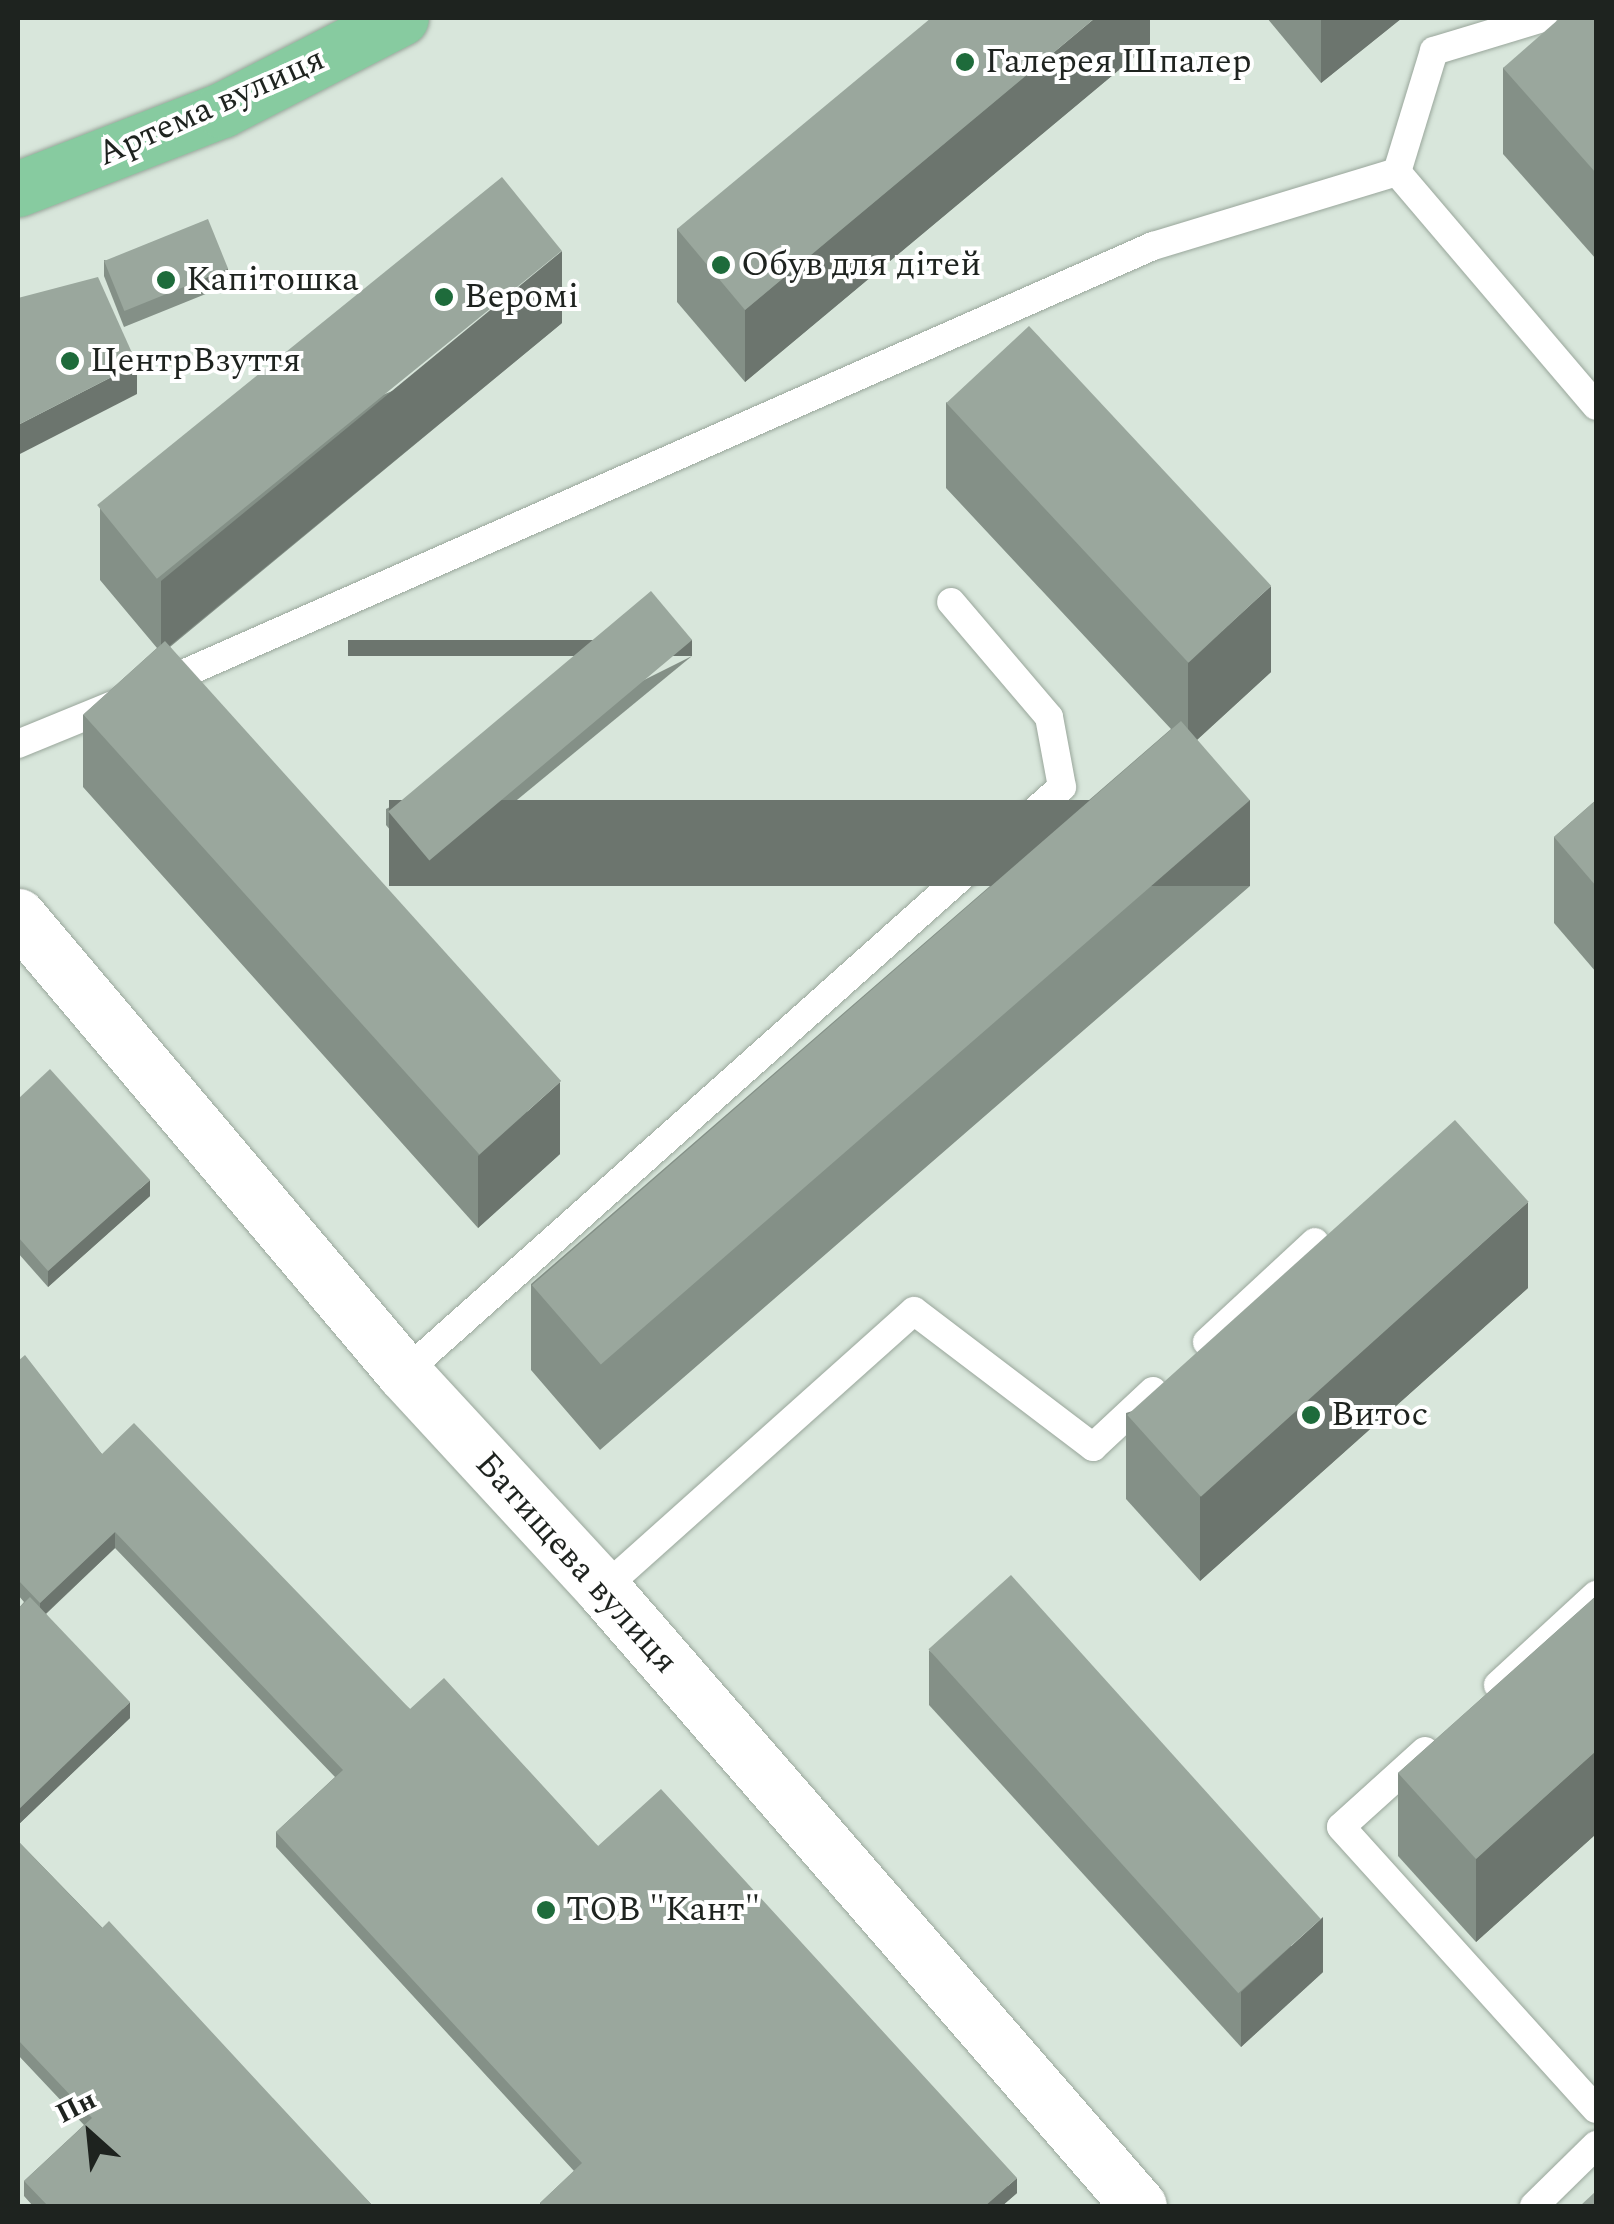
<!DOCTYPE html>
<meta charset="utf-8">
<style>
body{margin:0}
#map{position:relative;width:1614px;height:2224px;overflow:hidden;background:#d8e6db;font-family:Spectral,serif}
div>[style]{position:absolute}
.roads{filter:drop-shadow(0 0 2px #99a69b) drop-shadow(0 0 2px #99a69b)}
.service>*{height:28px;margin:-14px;padding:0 14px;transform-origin:14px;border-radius:14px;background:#fff}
.tertiary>*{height:55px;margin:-27.5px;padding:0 27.5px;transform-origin:27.5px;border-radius:27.5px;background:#fff}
.primary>*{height:55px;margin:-27.5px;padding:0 27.5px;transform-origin:27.5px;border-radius:27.5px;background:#87cba0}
.wall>*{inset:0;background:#849087}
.shaded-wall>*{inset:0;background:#6c756e;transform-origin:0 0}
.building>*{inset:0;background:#9aa79d;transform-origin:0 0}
.dots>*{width:28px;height:28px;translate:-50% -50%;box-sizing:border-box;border:5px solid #fff;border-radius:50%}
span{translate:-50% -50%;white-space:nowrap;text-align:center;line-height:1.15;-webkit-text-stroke:8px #fff;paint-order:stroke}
.poi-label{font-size:35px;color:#1e231f}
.left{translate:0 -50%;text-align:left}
.street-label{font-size:35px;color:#1e231f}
.frame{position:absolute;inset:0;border:20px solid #1e231f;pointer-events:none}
.north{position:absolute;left:40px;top:2084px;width:100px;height:100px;-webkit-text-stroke:8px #fff;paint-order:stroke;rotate:333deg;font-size:28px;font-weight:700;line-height:40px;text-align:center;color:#1e231f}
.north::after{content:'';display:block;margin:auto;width:35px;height:45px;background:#1e231f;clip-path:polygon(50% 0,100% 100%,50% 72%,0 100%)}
</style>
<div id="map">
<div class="roads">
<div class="service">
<i style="left:1543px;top:18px;width:114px;rotate:163.2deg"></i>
<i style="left:1434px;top:51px;width:127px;rotate:107deg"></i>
<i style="left:1397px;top:172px;width:307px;rotate:49.6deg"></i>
<i style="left:158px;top:685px;width:1088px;rotate:-23.81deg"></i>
<i style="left:1153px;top:246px;width:255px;rotate:-16.9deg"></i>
<i style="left:18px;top:744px;width:108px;rotate:-22.3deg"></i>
<i style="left:1207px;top:1342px;width:147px;rotate:-42.8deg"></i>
<i style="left:404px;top:1373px;width:881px;rotate:-41.69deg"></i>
<i style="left:1062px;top:787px;width:71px;rotate:-100.5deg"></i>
<i style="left:1049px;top:717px;width:151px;rotate:-130.4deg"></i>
<i style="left:603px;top:1589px;width:417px;rotate:-41.8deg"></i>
<i style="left:914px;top:1311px;width:225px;rotate:37.2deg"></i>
<i style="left:1093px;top:1447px;width:82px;rotate:-43deg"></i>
<i style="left:1498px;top:1685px;width:133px;rotate:-42.6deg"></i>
<i style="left:1425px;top:1751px;width:113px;rotate:137.9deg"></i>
<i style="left:1341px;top:1827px;width:380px;rotate:47.9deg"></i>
<i style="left:1534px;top:2206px;width:87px;rotate:-44.5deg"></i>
</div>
<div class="tertiary">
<i style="left:18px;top:916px;width:598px;rotate:49.81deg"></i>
<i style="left:404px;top:1373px;width:294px;rotate:47.3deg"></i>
<i style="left:603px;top:1589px;width:817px;rotate:49.02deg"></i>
</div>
<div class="primary">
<i style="left:18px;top:189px;width:219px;rotate:-21.2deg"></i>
<i style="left:222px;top:110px;width:201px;rotate:-27.2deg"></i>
</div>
</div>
<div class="wall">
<i style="clip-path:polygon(1150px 18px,1150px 44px,745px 382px,677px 302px,677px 229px)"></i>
<i style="clip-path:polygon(1267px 18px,1402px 18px,1321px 83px)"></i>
<i style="clip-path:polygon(1596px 18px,1596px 259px,1503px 154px,1503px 68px)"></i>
<i style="clip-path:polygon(104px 260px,228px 285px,124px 327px,104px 276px)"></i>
<i style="clip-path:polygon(562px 323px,170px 647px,560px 1154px,478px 1228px,83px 787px,83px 715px,157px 648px,100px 580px,100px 508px)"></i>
<i style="clip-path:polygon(946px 402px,1271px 672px,1197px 740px,1250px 886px,600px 1450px,531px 1370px,531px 1284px,1171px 729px,946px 488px)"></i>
<i style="clip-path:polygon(692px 656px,427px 874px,386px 825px,386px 809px)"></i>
<i style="clip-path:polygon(1596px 800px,1596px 972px,1554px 923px,1554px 837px)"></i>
<i style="clip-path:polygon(18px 1099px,150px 1196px,48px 1287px,18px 1253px)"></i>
<i style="clip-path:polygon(1528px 1288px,1200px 1581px,1126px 1499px,1126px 1413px)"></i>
<i style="clip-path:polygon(18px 1361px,102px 1454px,410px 1709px,598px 1846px,1017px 2193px,1002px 2206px,540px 2206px,540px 2203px,574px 2171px,276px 1847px,276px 1832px,335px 1777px,115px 1548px,46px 1614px,130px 1718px,18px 1825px,18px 1609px,24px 1602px,18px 1595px)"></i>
<i style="clip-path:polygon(1596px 1596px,1596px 1834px,1476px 1942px,1398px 1856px,1398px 1773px)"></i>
<i style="clip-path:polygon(929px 1650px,1323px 1972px,1241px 2047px,929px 1705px)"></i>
<i style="clip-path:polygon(18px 1841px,373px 2206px,33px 2206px,24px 2196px,24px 2181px,84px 2125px,18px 2055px)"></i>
</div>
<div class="shaded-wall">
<i style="clip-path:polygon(1095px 18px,1150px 18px,1150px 44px,745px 382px,745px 310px)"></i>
<i style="clip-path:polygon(1321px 18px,1402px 18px,1321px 83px)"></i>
<i style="clip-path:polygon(562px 251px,562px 323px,161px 653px,161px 581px)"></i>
<i style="left:228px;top:269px;width:16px;height:112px;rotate:90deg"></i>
<i style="clip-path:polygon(137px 364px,137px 394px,18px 455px,18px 425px)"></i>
<i style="clip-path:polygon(1271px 586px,1271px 672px,1188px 748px,1188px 662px)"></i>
<i style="left:692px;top:640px;width:16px;height:344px;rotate:90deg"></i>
<i style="left:1250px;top:800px;width:86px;height:861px;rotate:90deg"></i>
<i style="clip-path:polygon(560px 1082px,560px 1154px,478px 1228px,478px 1156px)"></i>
<i style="clip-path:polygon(150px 1180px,150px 1196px,48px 1287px,48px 1271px)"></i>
<i style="clip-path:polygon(1528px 1202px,1528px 1288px,1200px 1581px,1200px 1495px)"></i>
<i style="clip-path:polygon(115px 1532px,115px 1548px,40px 1619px,40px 1603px)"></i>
<i style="clip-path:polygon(130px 1702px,130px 1718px,18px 1825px,18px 1810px)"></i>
<i style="clip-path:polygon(1596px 1751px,1596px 1834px,1476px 1942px,1476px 1859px)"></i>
<i style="clip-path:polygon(1323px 1917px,1323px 1972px,1241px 2047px,1241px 1992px)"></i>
<i style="clip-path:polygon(1017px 2178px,1017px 2193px,1002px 2206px,985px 2206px)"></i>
</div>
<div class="building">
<i style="clip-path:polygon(931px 18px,1095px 18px,745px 310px,677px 229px)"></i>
<i style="clip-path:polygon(1560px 18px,1596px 18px,1596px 173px,1503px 68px)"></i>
<i style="left:502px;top:177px;width:95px;height:521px;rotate:51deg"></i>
<i style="left:208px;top:219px;width:54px;height:112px;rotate:68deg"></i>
<i style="clip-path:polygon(98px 277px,137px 364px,18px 425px,18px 298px)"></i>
<i style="left:1029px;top:326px;width:355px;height:113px;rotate:47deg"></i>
<i style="left:651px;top:591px;width:64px;height:343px;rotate:50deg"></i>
<i style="left:165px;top:641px;width:592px;height:110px;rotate:48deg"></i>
<i style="left:1181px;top:721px;width:105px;height:860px;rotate:49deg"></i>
<i style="clip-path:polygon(1596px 800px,1596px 886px,1554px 837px)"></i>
<i style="clip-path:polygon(50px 1069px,150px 1180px,48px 1271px,18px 1237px,18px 1099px)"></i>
<i style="left:1455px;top:1120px;width:110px;height:441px;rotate:48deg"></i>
<i style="clip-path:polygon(25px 1355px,102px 1454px,134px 1423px,410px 1709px,444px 1678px,598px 1846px,661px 1789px,1017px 2178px,985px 2206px,543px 2206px,540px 2203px,582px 2163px,276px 1832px,343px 1770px,115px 1532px,40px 1603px,18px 1580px,18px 1361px)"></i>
<i style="left:1011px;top:1575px;width:463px;height:111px;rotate:48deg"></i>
<i style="clip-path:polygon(1596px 1596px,1596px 1751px,1476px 1859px,1398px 1773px)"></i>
<i style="clip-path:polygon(30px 1597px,130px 1702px,18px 1810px,18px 1609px)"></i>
<i style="clip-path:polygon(18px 1841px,102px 1928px,109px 1921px,373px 2206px,48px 2206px,24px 2181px,92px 2118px,18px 2040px)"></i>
<i style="clip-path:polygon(1596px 2191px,1596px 2206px,1580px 2206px)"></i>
</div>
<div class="dots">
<i style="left:965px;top:62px;background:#1e6b3b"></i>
<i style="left:721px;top:265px;background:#1e6b3b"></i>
<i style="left:166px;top:280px;background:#1e6b3b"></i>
<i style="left:444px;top:297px;background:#1e6b3b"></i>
<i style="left:70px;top:361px;background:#1e6b3b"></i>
<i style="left:1311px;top:1415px;background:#1e6b3b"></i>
<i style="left:546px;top:1910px;background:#1e6b3b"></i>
</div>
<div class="poi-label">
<span class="left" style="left:985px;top:62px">Галерея Шпалер</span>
<span class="left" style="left:741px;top:265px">Обув для дітей</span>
<span class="left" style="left:186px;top:280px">Капітошка</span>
<span class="left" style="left:464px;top:297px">Веромі</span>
<span class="left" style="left:90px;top:361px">ЦентрВзуття</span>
<span class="left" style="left:1331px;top:1415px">Витос</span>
<span class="left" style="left:566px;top:1910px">ТОВ "Кант"</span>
</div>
<div class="street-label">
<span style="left:211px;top:107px;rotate:-24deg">Артема вулиця</span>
<span style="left:576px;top:1563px;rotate:48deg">Батищева вулиця</span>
</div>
<div class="frame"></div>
<div class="north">Пн</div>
</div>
